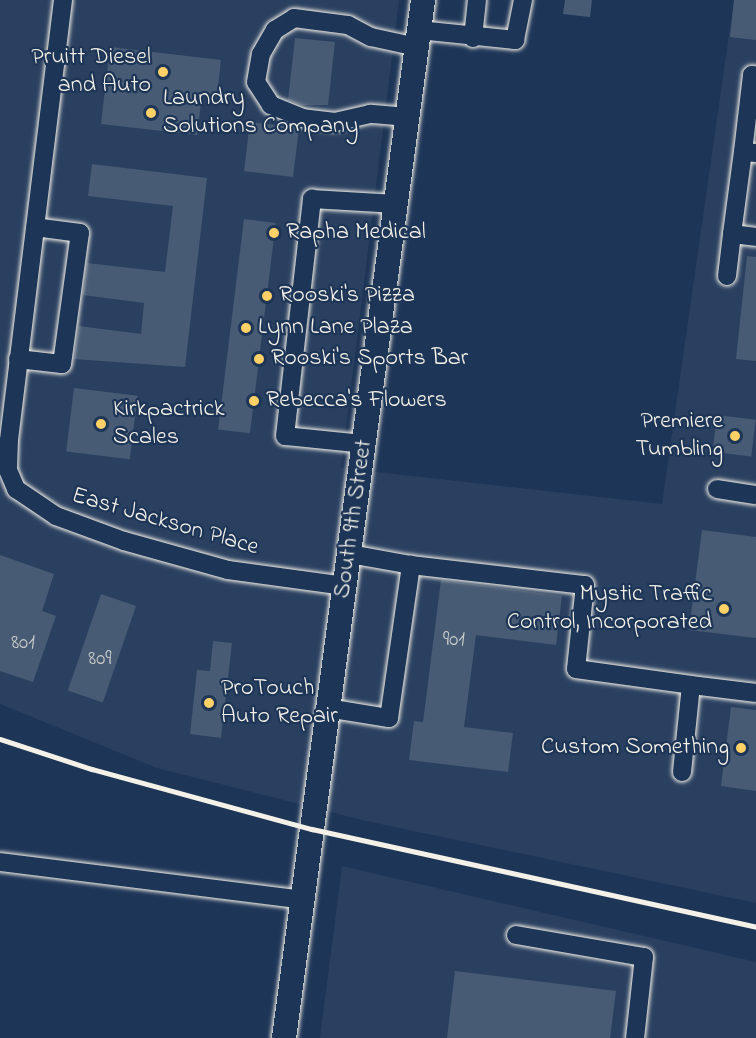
<!DOCTYPE html>
<style>
body{margin:0}
#map{position:relative;width:756px;height:1038px;overflow:hidden;background:#1d3557;font-family:"Indie Flower",sans-serif}
div>[style]{position:absolute}
.built>*{inset:0;background:#2a4060}
.building>*{inset:0;background:#485b74;transform-origin:0 0}
.roads{filter:drop-shadow(0 0 2px #f4f1e8) drop-shadow(0 0 2px #f4f1e8)}
.minor>*{height:18px;margin:-9px;padding:0 9px;transform-origin:9px;border-radius:9px;background:#1d3557}
.major>*{height:24px;margin:-12px;padding:0 12px;transform-origin:12px;border-radius:12px;background:#1d3557}
.rail>*{height:4.5px;margin:-2.25px;padding:0 2.25px;transform-origin:2.25px;border-radius:2.25px;background:#f4f1e8}
.dots>*{width:16px;height:16px;translate:-50% -50%;box-sizing:border-box;border:3px solid #1d3557;border-radius:50%}
span{translate:-50% -50%;white-space:nowrap;text-align:center;line-height:1.15;-webkit-text-stroke:4.5px #1d3557;paint-order:stroke}
.number-label{font-size:21px;color:#c9cccb}
.number-label span{-webkit-text-stroke-width:0}
.poi-label{font-size:24px;color:#f4f1e8}
.right{translate:-100% -50%;text-align:right}
.left{translate:0 -50%;text-align:left}
.street-label{font-size:24px;color:#f4f1e8}
</style>
<div id="map">
<div class="built">
<i style="clip-path:polygon(0 0,399px 0,341px 468px,662px 504px,734px 0,756px 0,756px 903px,366px 821px,157px 768px,0 704px)"></i>
<i style="clip-path:polygon(342px 866px,756px 962px,756px 1038px,320px 1038px)"></i>
</div>
<div class="building">
<i style="clip-path:polygon(565px 0,592px 0,590px 17px,563px 14px)"></i>
<i style="clip-path:polygon(734px 0,756px 0,756px 40px,730px 37px)"></i>
<i style="clip-path:polygon(295px 38px,335px 42px,328px 105px,302px 105px,288px 100px)"></i>
<i style="clip-path:polygon(110px 47px,221px 60px,217px 97px,202px 95px,197px 135px,101px 124px)"></i>
<i style="clip-path:polygon(250px 122px,285px 126px,285px 123px,299px 128px,293px 177px,244px 171px)"></i>
<i style="clip-path:polygon(92px 164px,207px 178px,185px 367px,74px 359px,79px 326px,141px 334px,144px 303px,83px 295px,87px 263px,165px 272px,173px 206px,88px 196px)"></i>
<i style="left:244px;top:219px;width:32px;height:212px;rotate:7deg"></i>
<i style="clip-path:polygon(747px 256px,756px 257px,756px 361px,736px 359px)"></i>
<i style="left:74px;top:388px;width:64px;height:64px;rotate:7deg"></i>
<i style="left:717px;top:415px;width:39px;height:37px;rotate:7deg"></i>
<i style="clip-path:polygon(702px 530px,756px 537px,756px 638px,689px 630px)"></i>
<i style="clip-path:polygon(0 555px,54px 574px,42px 611px,56px 616px,33px 682px,0 671px)"></i>
<i style="clip-path:polygon(441px 580px,562px 596px,556px 645px,476px 635px,464px 727px,513px 733px,508px 772px,409px 760px,414px 721px,423px 722px)"></i>
<i style="left:101px;top:594px;width:37px;height:102px;rotate:19deg"></i>
<i style="clip-path:polygon(213px 641px,232px 643px,221px 738px,190px 734px,197px 670px,210px 671px)"></i>
<i style="clip-path:polygon(731px 707px,756px 710px,756px 791px,721px 786px)"></i>
<i style="clip-path:polygon(455px 971px,616px 991px,610px 1038px,447px 1038px)"></i>
</div>
<div class="roads">
<div class="minor">
<i style="left:63px;top:0;width:443px;rotate:97deg"></i>
<i style="left:9px;top:440px;width:30px;rotate:92deg"></i>
<i style="left:8px;top:470px;width:21px;rotate:67deg"></i>
<i style="left:16px;top:489px;width:48px;rotate:34deg"></i>
<i style="left:56px;top:516px;width:72px;rotate:20.2deg"></i>
<i style="left:124px;top:541px;width:108px;rotate:15.6deg"></i>
<i style="left:228px;top:570px;width:118px;rotate:7.8deg"></i>
<i style="left:419px;top:30px;width:97px;rotate:5.9deg"></i>
<i style="left:515px;top:40px;width:41px;rotate:-78.7deg"></i>
<i style="left:473px;top:38px;width:38px;rotate:-84deg"></i>
<i style="left:756px;top:76px;width:4px;rotate:-166deg"></i>
<i style="left:752px;top:75px;width:78px;rotate:96.7deg"></i>
<i style="left:743px;top:152px;width:13px;rotate:4deg"></i>
<i style="left:408px;top:117px;width:38px;rotate:-175deg"></i>
<i style="left:370px;top:114px;width:36px;rotate:167deg"></i>
<i style="left:335px;top:122px;width:32px;rotate:-173deg"></i>
<i style="left:303px;top:118px;width:35px;rotate:-158deg"></i>
<i style="left:271px;top:105px;width:27px;rotate:-123deg"></i>
<i style="left:256px;top:82px;width:28px;rotate:-80deg"></i>
<i style="left:261px;top:54px;width:28px;rotate:-60deg"></i>
<i style="left:275px;top:30px;width:22px;rotate:-32deg"></i>
<i style="left:294px;top:18px;width:54px;rotate:7.4deg"></i>
<i style="left:348px;top:25px;width:26px;rotate:28deg"></i>
<i style="left:371px;top:37px;width:47px;rotate:12.3deg"></i>
<i style="left:732px;top:234px;width:83px;rotate:-82.4deg"></i>
<i style="left:727px;top:276px;width:42px;rotate:-83.2deg"></i>
<i style="left:732px;top:234px;width:24px;rotate:7deg"></i>
<i style="left:18px;top:359px;width:44px;rotate:6.5deg"></i>
<i style="left:62px;top:364px;width:132px;rotate:-82.2deg"></i>
<i style="left:80px;top:233px;width:45px;rotate:-172.4deg"></i>
<i style="left:364px;top:444px;width:79px;rotate:-174.2deg"></i>
<i style="left:285px;top:436px;width:239px;rotate:-83.5deg"></i>
<i style="left:312px;top:199px;width:84px;rotate:3.4deg"></i>
<i style="left:717px;top:489px;width:39px;rotate:9deg"></i>
<i style="left:411px;top:565px;width:175px;rotate:6.6deg"></i>
<i style="left:585px;top:585px;width:84px;rotate:96.1deg"></i>
<i style="left:576px;top:669px;width:116px;rotate:7.9deg"></i>
<i style="left:327px;top:708px;width:63px;rotate:9.2deg"></i>
<i style="left:389px;top:718px;width:155px;rotate:-81.8deg"></i>
<i style="left:411px;top:565px;width:63px;rotate:-169.9deg"></i>
<i style="left:682px;top:772px;width:87px;rotate:-84.1deg"></i>
<i style="left:691px;top:685px;width:65px;rotate:7deg"></i>
<i style="left:0;top:862px;width:305px;rotate:7.1deg"></i>
<i style="left:516px;top:935px;width:130px;rotate:9.8deg"></i>
<i style="left:644px;top:957px;width:81px;rotate:96.3deg"></i>
</div>
<div class="major">
<i style="left:284px;top:1038px;width:1047px;rotate:-82.37deg"></i>
</div>
</div>
<div class="rail">
<i style="left:0;top:739px;width:97px;rotate:18.1deg"></i>
<i style="left:92px;top:769px;width:228px;rotate:15.3deg"></i>
<i style="left:312px;top:829px;width:455px;rotate:12.4deg"></i>
</div>
<div class="dots">
<i style="left:163px;top:72px;background:#ffd166"></i>
<i style="left:151px;top:113px;background:#ffd166"></i>
<i style="left:274px;top:233px;background:#ffd166"></i>
<i style="left:267px;top:296px;background:#ffd166"></i>
<i style="left:246px;top:328px;background:#ffd166"></i>
<i style="left:259px;top:359px;background:#ffd166"></i>
<i style="left:254px;top:401px;background:#ffd166"></i>
<i style="left:101px;top:424px;background:#ffd166"></i>
<i style="left:735px;top:436px;background:#ffd166"></i>
<i style="left:724px;top:609px;background:#ffd166"></i>
<i style="left:209px;top:703px;background:#ffd166"></i>
<i style="left:741px;top:748px;background:#ffd166"></i>
</div>
<div class="number-label">
<span style="left:454px;top:640px">901</span>
<span style="left:23px;top:643px">801</span>
<span style="left:100px;top:659px">809</span>
</div>
<div class="poi-label">
<span class="right" style="left:151px;top:72px">Pruitt Diesel<br>and Auto</span>
<span class="left" style="left:163px;top:113px">Laundry<br>Solutions Company</span>
<span class="left" style="left:286px;top:233px">Rapha Medical</span>
<span class="left" style="left:279px;top:296px">Rooski's Pizza</span>
<span class="left" style="left:258px;top:328px">Lynn Lane Plaza</span>
<span class="left" style="left:271px;top:359px">Rooski's Sports Bar</span>
<span class="left" style="left:266px;top:401px">Rebecca's Flowers</span>
<span class="left" style="left:113px;top:424px">Kirkpactrick<br>Scales</span>
<span class="right" style="left:723px;top:436px">Premiere<br>Tumbling</span>
<span class="right" style="left:712px;top:609px">Mystic Traffic<br>Control, Incorporated</span>
<span class="left" style="left:221px;top:703px">ProTouch<br>Auto Repair</span>
<span class="right" style="left:729px;top:748px">Custom Something</span>
</div>
<div class="street-label">
<span style="left:354px;top:519px;rotate:-82deg">South 9th Street</span>
<span style="left:165px;top:522px;rotate:16deg">East Jackson Place</span>
</div>
</div>
